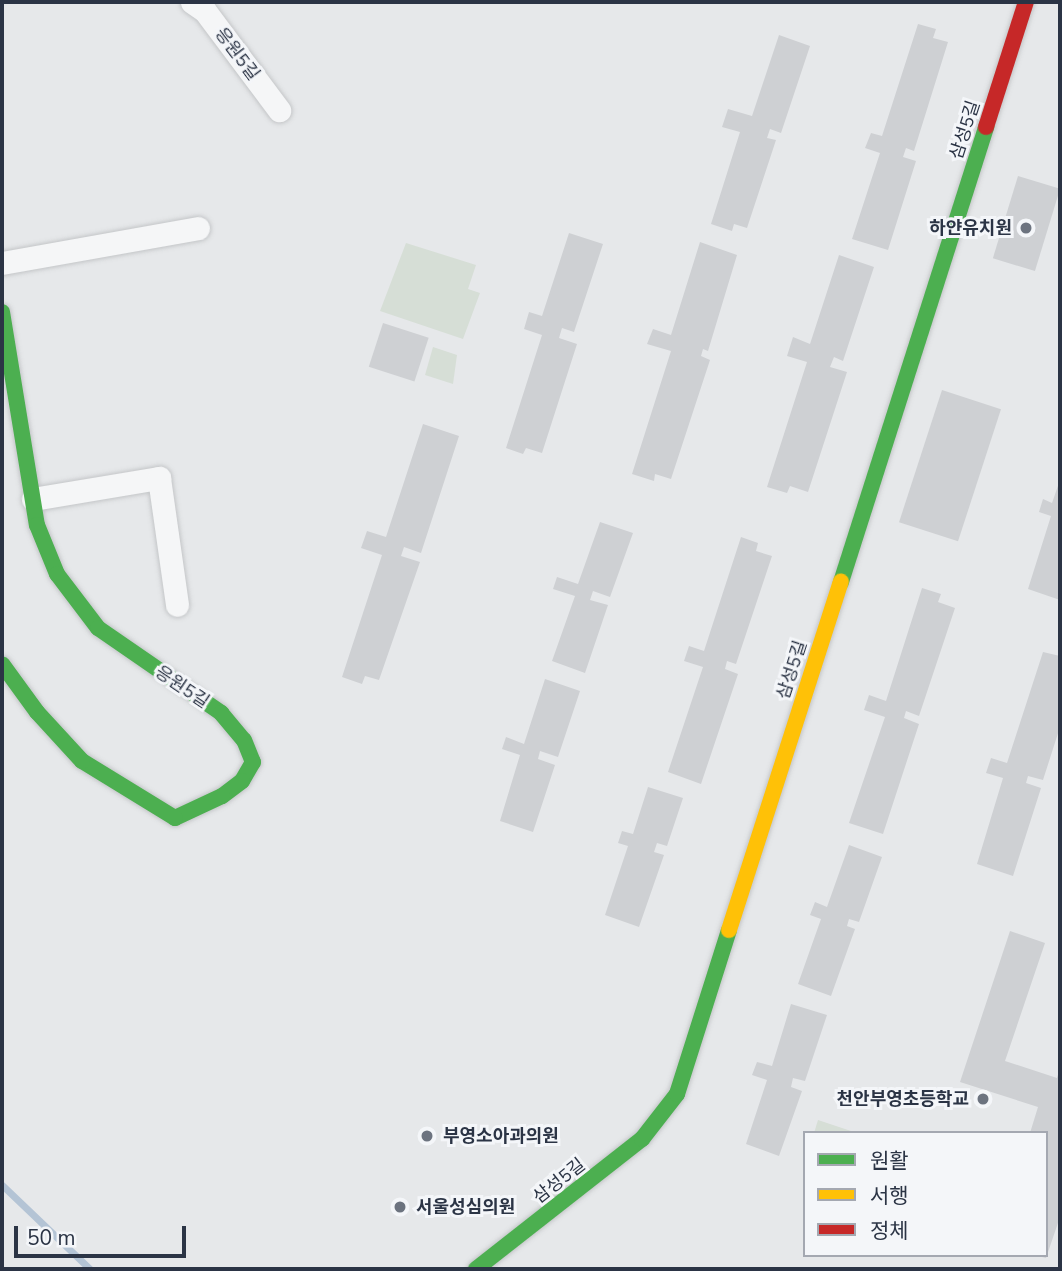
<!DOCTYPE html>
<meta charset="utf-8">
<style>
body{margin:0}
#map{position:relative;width:1062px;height:1271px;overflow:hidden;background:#e6e8ea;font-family:"Nunito Sans","Noto Sans KR",sans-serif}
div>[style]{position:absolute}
.green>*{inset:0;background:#d6ded6}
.stream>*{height:7px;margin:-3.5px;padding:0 3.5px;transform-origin:3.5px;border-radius:3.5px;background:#b4c4d5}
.building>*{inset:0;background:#ced0d3;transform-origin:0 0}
.roads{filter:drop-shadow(0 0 2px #c4c6c8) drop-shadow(0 0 2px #c4c6c8)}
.street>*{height:23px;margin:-11.5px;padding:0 11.5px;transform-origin:11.5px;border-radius:11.5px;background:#f5f6f7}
.fast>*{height:16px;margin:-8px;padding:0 8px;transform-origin:8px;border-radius:8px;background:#4caf50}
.slow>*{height:16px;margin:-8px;padding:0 8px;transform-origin:8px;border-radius:8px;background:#ffc107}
.jam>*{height:16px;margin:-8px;padding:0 8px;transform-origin:8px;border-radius:8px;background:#c62828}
.dots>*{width:19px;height:19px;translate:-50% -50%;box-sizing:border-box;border:4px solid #f4f6f9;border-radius:50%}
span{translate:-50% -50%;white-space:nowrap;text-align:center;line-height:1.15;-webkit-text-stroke:6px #f4f6f9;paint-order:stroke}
.street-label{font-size:18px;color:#2b3445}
.poi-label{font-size:18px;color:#2b3445;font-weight:700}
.right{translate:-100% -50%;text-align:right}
.left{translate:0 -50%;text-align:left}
.frame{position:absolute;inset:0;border:4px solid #2b3445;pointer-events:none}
.legend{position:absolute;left:803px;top:1131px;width:245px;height:126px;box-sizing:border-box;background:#f4f6f9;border:2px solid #a4a8b1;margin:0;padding:9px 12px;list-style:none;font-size:21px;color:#2b3445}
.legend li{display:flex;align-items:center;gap:14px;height:35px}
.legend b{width:35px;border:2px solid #a4a8b1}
.scale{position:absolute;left:14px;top:1226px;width:172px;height:32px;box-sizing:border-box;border:4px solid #2b3445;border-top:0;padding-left:9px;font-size:21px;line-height:24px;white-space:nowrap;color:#2b3445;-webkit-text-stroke:5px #f4f6f9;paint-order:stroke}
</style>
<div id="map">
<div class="green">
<i style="clip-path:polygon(406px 243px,476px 265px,468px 289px,480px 293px,463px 339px,380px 311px)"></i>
<i style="clip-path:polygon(433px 347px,457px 355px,453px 384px,425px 375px)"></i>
<i style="clip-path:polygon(818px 1120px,857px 1133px,814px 1133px)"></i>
</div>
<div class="stream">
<i style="left:2px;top:1185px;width:122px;rotate:43.7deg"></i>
</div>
<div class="building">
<i style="clip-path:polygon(918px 24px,936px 29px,933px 38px,948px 42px,914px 151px,906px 148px,903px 157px,916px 161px,888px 250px,852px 239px,880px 153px,865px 148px,871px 133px,882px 136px)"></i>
<i style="clip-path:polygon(779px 35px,810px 46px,781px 133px,770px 129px,767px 138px,776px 140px,747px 228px,734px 224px,732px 231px,711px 224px,740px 132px,722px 127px,728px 109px,752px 116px)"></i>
<i style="left:1018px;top:176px;width:44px;height:86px;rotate:17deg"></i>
<i style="clip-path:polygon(569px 233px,603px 244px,574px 332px,562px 328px,559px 338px,577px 344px,542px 453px,526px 448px,523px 454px,506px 448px,542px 335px,524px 329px,529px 312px,542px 316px)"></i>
<i style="clip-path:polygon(700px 242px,737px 255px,708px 351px,703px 349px,701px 356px,710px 360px,671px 479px,655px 474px,654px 481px,632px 474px,671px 351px,647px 344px,653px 329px,671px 335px)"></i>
<i style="clip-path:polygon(839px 255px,874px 267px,843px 361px,834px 357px,830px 367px,847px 372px,808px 492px,790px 486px,787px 493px,767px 487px,807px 362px,787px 356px,793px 337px,810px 344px)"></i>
<i style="left:383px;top:323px;width:48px;height:46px;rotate:18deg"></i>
<i style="left:942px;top:390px;width:62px;height:139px;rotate:18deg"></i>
<i style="clip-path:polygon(423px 424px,459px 436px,421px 553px,404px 547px,401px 556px,420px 562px,379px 680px,365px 676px,362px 684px,342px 677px,382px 555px,361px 548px,367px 531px,386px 537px)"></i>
<i style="clip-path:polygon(1060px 480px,1060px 600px,1028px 589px,1051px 516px,1039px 512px,1043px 499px,1052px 503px)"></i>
<i style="clip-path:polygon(600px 522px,633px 533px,610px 597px,593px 591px,590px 600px,608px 605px,585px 673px,552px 661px,575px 596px,553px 589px,557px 577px,578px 584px)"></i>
<i style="clip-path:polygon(741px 537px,758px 543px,756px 551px,772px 556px,736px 664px,727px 661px,725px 669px,738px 674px,701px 784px,668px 772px,703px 667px,684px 661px,689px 646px,704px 651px)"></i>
<i style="clip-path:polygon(922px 588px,941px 594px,938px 602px,955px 608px,919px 716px,906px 711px,904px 718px,919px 724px,883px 834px,849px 823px,885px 717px,864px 710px,869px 695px,886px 701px)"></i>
<i style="clip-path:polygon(1043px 652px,1060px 656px,1060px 727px,1043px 780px,1028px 776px,1026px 783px,1041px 788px,1013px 876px,977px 864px,1003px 778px,986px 773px,991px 758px,1007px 763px)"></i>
<i style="clip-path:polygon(545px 679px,580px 691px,558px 757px,540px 751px,538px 759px,555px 765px,533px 832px,500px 821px,520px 755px,502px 749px,506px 737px,524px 744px)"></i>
<i style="clip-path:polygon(648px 787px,683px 798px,667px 846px,657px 843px,654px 852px,664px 855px,639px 927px,605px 915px,628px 846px,618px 843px,622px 831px,633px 834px)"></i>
<i style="clip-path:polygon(849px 845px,882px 857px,859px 922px,849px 919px,847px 926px,855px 929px,831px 996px,798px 984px,821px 919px,810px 915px,815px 902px,827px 907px)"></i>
<i style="clip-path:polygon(1010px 931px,1045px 943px,1005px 1061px,1057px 1078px,1060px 1068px,1060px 1217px,1046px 1258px,1038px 1256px,1046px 1255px,1046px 1133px,1030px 1133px,1038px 1107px,960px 1082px)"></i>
<i style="clip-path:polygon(791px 1004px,827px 1015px,805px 1081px,793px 1078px,791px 1087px,802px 1091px,779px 1156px,746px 1144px,767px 1080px,752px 1075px,757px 1062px,772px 1066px)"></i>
</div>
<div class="roads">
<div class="street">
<i style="left:192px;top:2px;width:16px;rotate:35deg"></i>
<i style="left:205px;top:11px;width:124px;rotate:53.2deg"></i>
<i style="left:2px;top:263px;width:199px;rotate:-10.1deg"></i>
<i style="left:33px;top:499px;width:128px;rotate:-9.5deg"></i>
<i style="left:159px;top:478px;width:128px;rotate:81.9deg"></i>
</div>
<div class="fast">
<i style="left:2px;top:312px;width:216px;rotate:80.7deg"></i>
<i style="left:37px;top:525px;width:53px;rotate:67.8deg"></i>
<i style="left:57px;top:574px;width:68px;rotate:52.8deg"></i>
<i style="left:98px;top:628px;width:150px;rotate:34.6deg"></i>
<i style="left:221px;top:713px;width:35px;rotate:50deg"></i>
<i style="left:244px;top:740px;width:24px;rotate:68deg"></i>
<i style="left:253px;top:762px;width:22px;rotate:120deg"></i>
<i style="left:242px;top:781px;width:25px;rotate:143deg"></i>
<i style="left:222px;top:796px;width:52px;rotate:154.9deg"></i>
<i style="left:175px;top:818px;width:109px;rotate:-148.5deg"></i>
<i style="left:82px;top:761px;width:67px;rotate:-132.6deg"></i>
<i style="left:37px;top:712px;width:59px;rotate:-126.1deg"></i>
<i style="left:841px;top:582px;width:478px;rotate:-72.3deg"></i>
<i style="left:476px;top:1269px;width:211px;rotate:-38.1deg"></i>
<i style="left:642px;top:1139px;width:57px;rotate:-52.1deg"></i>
<i style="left:677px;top:1094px;width:172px;rotate:-72.4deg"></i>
</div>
<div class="slow">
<i style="left:729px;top:930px;width:366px;rotate:-72.2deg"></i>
</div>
<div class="jam">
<i style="left:986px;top:127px;width:131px;rotate:-72.3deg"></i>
</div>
</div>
<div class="dots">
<i style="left:1026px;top:228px;background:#6c737f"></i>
<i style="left:983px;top:1099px;background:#6c737f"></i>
<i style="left:427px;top:1136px;background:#6c737f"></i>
<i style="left:400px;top:1207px;background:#6c737f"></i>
</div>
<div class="street-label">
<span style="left:237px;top:54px;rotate:53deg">응원5길</span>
<span style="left:965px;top:130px;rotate:-72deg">삼성5길</span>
<span style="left:792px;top:670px;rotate:-72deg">삼성5길</span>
<span style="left:182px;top:687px;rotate:34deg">응원5길</span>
<span style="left:559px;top:1181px;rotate:-38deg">삼성5길</span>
</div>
<div class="poi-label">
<span class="right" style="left:1012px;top:228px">하얀유치원</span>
<span class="right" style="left:969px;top:1099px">천안부영초등학교</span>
<span class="left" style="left:443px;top:1136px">부영소아과의원</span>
<span class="left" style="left:416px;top:1207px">서울성심의원</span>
</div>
<div class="frame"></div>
<ul class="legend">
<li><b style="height:9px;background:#4caf50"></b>원활</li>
<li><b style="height:9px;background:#ffc107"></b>서행</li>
<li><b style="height:9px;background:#c62828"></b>정체</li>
</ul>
<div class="scale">50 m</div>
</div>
